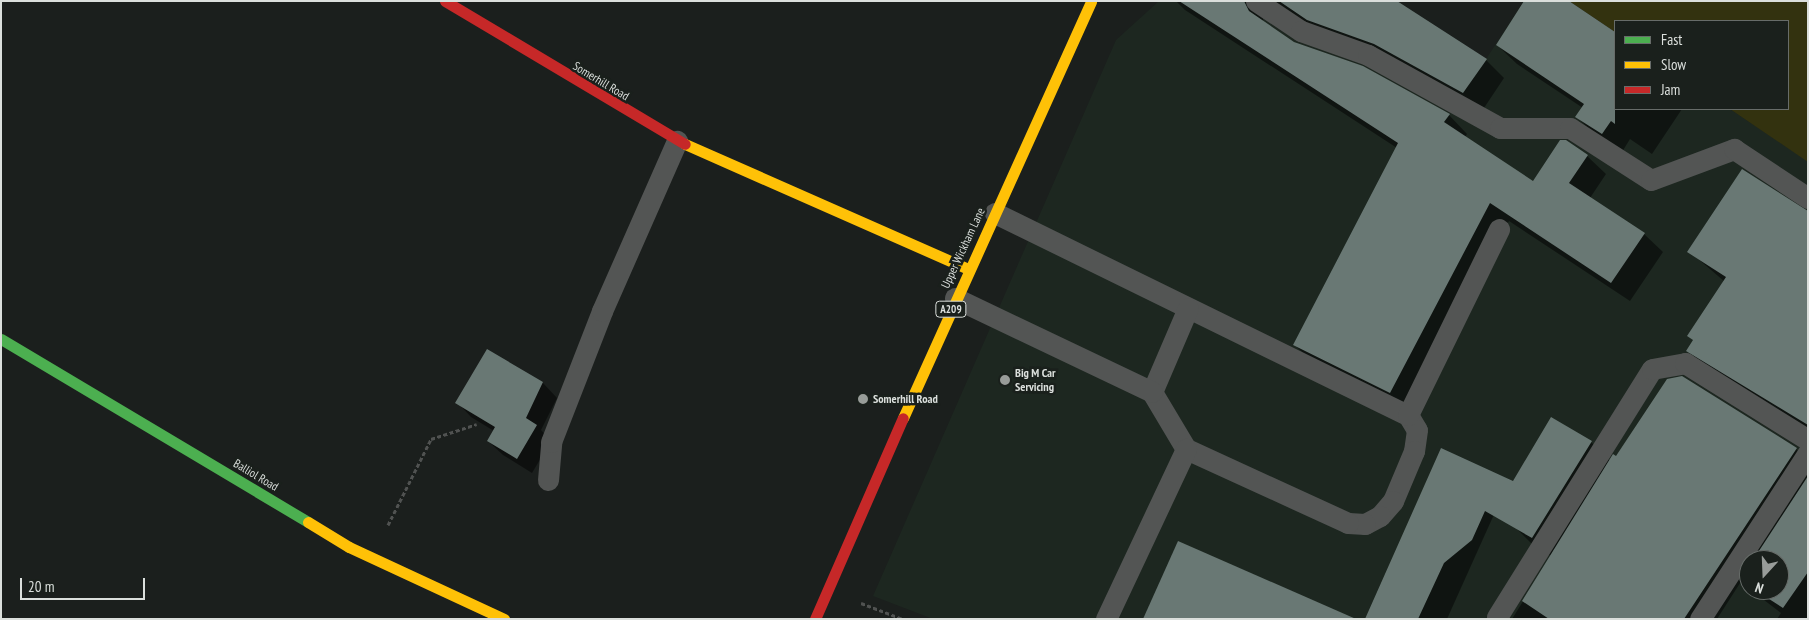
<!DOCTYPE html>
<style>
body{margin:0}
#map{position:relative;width:1809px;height:620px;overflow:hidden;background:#1b1f1d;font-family:"PT Sans Narrow",sans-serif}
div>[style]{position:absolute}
.built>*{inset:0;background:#1d2720}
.green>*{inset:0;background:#33320f}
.shadow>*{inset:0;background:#0007}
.building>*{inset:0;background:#697874}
.path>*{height:3px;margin-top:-1.5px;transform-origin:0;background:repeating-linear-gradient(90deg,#505251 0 4px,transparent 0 6.5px)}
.lane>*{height:21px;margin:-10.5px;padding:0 10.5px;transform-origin:10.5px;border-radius:10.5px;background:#535554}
.fast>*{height:11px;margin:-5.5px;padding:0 5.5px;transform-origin:5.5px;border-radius:5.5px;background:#4caf50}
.slow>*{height:11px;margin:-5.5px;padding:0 5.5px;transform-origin:5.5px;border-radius:5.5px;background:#ffc107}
.jam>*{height:11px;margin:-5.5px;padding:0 5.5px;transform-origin:5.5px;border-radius:5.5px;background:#c62828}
.dots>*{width:14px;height:14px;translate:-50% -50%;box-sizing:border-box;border:2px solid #1a201c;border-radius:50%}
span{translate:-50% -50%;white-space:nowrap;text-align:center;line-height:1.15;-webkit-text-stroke:5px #1a201c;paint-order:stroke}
.shield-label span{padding:1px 4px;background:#1a201c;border:1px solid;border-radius:4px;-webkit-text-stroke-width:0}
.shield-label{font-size:11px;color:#dbdfdc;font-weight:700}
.street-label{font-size:12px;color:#dbdfdc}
.poi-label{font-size:12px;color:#dbdfdc;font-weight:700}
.left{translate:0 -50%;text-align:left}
.frame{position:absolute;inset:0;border:2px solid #dbdfdc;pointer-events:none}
.legend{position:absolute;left:1614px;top:20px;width:175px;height:90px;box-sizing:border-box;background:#1a201c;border:1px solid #676c69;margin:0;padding:6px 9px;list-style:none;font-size:15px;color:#dbdfdc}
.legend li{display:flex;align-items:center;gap:10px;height:25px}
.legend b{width:25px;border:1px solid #676c69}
.north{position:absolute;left:1739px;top:550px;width:50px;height:50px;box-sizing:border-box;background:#1a201c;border:1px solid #676c69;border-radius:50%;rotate:200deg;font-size:14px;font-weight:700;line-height:20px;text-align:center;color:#dbdfdc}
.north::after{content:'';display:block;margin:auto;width:18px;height:22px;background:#989c99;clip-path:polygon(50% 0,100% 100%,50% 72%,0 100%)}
.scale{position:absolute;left:20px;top:578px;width:125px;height:22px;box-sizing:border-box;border:2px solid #dbdfdc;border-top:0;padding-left:6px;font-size:15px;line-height:18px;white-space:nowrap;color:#dbdfdc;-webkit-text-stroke:4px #1a201c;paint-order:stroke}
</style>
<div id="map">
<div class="built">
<i style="clip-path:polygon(evenodd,1159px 1px,1397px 1px,1486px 59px,1524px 1px,1569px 1px,1615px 32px,1615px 109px,1730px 109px,1808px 161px,1808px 619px,933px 619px,873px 596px,1116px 40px,1159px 1px,1749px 560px,1779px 560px,1779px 590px,1749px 590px,1749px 560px)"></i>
</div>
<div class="green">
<i style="clip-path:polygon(1569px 1px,1808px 1px,1808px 162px,1730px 109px,1788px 109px,1788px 21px,1615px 21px,1615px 32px)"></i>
</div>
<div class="shadow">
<i style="clip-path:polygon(1176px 1px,1395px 1px,1486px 60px,1504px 78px,1482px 111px,1263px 13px,1263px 22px,1294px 43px,1449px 115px,1467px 134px,1465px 137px,1533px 182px,1587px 156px,1606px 174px,1590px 198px,1644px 234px,1663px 252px,1630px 301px,1509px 221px,1409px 410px,1313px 363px,1294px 344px,1397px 148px,1185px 10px)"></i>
<i style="clip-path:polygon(1567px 1px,1615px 33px,1615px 109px,1682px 109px,1652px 154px,1630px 139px,1622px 152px,1596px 136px,1577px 117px,1583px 108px,1517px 64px,1497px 45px)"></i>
<i style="clip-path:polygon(1808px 214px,1808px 432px,1708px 371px,1688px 351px,1725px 282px,1689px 251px)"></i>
<i style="clip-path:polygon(488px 351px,543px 383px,557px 398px,541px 430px,551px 441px,532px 473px,503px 455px,488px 441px,494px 431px,471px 417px,457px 402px)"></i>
<i style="clip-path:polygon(1552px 418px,1591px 442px,1610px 461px,1616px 457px,1796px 449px,1808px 461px,1808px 619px,1777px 619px,1781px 613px,1751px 590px,1779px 590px,1779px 560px,1749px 560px,1749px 588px,1742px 580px,1717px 619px,1512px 619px,1551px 556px,1533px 545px,1514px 526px)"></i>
<i style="clip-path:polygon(1505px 490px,1447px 619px,1366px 619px)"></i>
</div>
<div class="building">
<i style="clip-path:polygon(1179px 1px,1244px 1px,1249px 11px,1294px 42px,1363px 66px,1450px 114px,1444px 122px,1533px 181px,1560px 140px,1566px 140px,1588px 155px,1569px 183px,1645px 233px,1611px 283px,1490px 203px,1390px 393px,1293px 345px,1398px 143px)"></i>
<i style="clip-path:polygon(1279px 1px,1397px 1px,1487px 59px,1463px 93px,1374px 44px,1307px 20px)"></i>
<i style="clip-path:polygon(1524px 1px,1569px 1px,1615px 32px,1615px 124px,1611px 121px,1602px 134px,1575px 117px,1584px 104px,1496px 45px)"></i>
<i style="clip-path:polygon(1742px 169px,1808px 211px,1808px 425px,1686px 351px,1693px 340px,1687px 336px,1726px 277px,1687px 252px)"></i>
<i style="clip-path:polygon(487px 349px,543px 382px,526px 418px,537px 425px,517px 459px,487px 441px,495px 427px,455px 403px)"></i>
<i style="clip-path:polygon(1682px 376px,1797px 448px,1684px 619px,1549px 619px,1522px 601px,1613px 454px,1616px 456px,1667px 379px)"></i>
<i style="clip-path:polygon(1551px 417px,1592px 441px,1532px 538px,1485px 511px,1472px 540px,1444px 563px,1418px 619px,1365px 619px,1441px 448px,1513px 481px)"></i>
<i style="clip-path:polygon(1808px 476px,1808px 572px,1783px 608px,1755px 590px,1779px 590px,1779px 560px,1753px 560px)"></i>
<i style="clip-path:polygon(1178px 541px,1356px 619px,1143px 619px)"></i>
<i style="clip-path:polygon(1749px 567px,1749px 586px,1740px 580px)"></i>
</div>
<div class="path">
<i style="left:388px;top:525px;width:96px;rotate:-63.4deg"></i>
<i style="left:431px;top:439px;width:48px;rotate:-18.1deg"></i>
<i style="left:861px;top:603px;width:45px;rotate:20.9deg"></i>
</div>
<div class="lane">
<i style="left:1256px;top:1px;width:54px;rotate:33.7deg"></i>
<i style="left:1301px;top:31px;width:71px;rotate:19.7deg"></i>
<i style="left:1368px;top:55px;width:151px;rotate:28.9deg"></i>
<i style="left:1500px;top:128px;width:70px"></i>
<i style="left:1570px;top:128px;width:96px;rotate:32.7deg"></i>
<i style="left:1651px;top:180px;width:89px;rotate:-20.5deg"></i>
<i style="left:1734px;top:149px;width:89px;rotate:33.5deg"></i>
<i style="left:995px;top:213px;width:460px;rotate:26.1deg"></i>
<i style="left:1408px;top:415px;width:17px;rotate:59deg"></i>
<i style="left:1417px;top:430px;width:21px;rotate:98deg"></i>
<i style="left:1414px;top:451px;width:54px;rotate:112.8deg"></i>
<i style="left:1393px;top:501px;width:20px;rotate:131deg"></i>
<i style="left:1380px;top:516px;width:17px;rotate:152deg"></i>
<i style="left:1365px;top:524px;width:17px;rotate:-177deg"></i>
<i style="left:1348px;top:523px;width:178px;rotate:-155.4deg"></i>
<i style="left:1186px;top:449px;width:66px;rotate:-120.8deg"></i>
<i style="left:1152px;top:392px;width:91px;rotate:-66.8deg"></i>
<i style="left:955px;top:298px;width:218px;rotate:25.5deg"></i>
<i style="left:1408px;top:415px;width:207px;rotate:-63.9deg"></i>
<i style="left:548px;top:480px;width:38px;rotate:-85deg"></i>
<i style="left:551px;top:442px;width:141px;rotate:-68.7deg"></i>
<i style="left:602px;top:311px;width:186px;rotate:-66.2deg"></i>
<i style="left:1497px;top:617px;width:292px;rotate:-58deg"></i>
<i style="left:1652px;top:369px;width:34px;rotate:-10deg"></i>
<i style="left:1685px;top:363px;width:145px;rotate:32deg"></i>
<i style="left:1106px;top:619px;width:188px;rotate:-64.8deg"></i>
<i style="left:1700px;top:619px;width:198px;rotate:-57deg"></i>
</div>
<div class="fast">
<i style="left:1px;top:339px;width:357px;rotate:30.8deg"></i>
</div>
<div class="slow">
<i style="left:685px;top:144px;width:309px;rotate:23.8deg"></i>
<i style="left:903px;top:418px;width:457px;rotate:-65.7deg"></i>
<i style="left:308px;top:522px;width:48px;rotate:31.4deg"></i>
<i style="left:349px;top:547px;width:171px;rotate:24.9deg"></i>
</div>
<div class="jam">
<i style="left:445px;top:1px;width:279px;rotate:30.8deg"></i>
<i style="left:815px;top:619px;width:219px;rotate:-66.4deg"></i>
</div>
<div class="dots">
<i style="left:1005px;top:380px;background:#989c99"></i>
<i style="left:863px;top:399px;background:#989c99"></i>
</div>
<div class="shield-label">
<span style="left:951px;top:309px">A209</span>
</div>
<div class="street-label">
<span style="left:601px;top:81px;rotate:31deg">Somerhill Road</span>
<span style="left:963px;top:248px;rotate:-65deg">Upper Wickham Lane</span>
<span style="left:256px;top:475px;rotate:31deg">Balliol Road</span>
</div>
<div class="poi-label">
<span class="left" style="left:1015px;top:380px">Big M Car<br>Servicing</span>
<span class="left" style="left:873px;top:399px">Somerhill Road</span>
</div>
<div class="frame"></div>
<ul class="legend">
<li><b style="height:6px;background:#4caf50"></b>Fast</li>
<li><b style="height:6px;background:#ffc107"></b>Slow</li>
<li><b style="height:6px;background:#c62828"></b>Jam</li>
</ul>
<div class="north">N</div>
<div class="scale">20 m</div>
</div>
